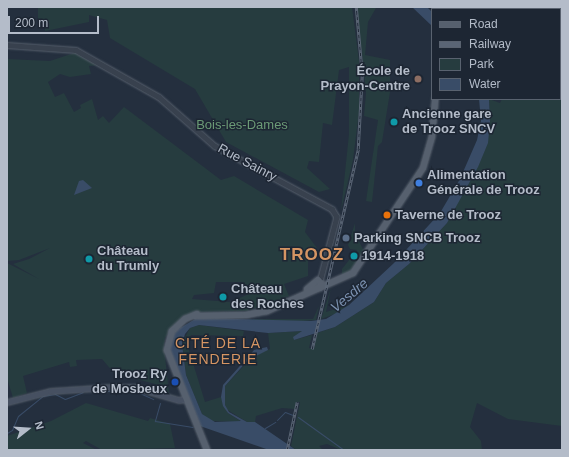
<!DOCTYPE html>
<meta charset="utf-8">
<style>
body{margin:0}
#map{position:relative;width:569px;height:457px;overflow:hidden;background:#242f3e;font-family:Arial,sans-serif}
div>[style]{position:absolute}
.green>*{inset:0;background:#263c3f}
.water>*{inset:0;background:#394c67}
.stream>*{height:1px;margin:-0.5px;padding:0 0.5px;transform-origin:0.5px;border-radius:0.5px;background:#394c67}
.roads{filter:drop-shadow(0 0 1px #565f6c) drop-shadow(0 0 1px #565f6c)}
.tertiary>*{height:4.5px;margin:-2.25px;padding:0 2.25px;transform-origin:2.25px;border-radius:2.25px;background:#38414e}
.secondary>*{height:5px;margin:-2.5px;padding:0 2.5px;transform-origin:2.5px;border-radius:2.5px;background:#465061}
.primary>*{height:6px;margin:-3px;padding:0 3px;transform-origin:3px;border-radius:3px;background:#56606e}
.rail>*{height:2.5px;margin-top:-1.25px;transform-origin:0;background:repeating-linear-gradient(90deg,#1d2633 0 3px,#5a6575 0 6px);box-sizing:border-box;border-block:1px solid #5a6575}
.dots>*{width:11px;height:11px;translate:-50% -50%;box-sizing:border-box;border:2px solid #1d2633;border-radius:50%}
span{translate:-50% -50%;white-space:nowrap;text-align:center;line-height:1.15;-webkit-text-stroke:3px #1d2633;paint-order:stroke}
.poi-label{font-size:13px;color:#b4bcc9;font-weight:700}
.right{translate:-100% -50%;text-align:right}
.left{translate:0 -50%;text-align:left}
.park-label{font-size:13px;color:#6b9a76}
.street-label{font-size:13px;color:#b4bcc9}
.water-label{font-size:14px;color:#7c92b1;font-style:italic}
.neighbourhood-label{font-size:14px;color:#d59563;letter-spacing:1px}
.district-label{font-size:17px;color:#d59563;font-weight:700;letter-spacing:1px}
.frame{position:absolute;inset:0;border:8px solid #b4bcc9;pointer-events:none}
.legend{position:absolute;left:431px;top:8px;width:130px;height:92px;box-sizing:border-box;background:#1d2633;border:1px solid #59626f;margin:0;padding:5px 7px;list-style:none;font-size:12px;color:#b4bcc9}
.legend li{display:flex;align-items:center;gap:8px;height:20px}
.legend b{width:20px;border:1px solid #59626f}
.north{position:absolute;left:8px;top:409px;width:40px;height:40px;-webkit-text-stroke:3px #1d2633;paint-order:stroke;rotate:73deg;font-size:11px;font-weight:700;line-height:16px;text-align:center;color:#b4bcc9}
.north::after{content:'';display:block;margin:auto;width:14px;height:18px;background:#b4bcc9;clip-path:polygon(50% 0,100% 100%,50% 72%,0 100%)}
.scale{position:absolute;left:8px;top:16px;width:91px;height:18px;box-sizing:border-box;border:2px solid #b4bcc9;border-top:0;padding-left:5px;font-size:12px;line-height:14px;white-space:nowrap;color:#b4bcc9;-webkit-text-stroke:3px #1d2633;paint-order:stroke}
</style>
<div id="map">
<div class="green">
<i style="clip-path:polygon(38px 7px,352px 7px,359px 61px,359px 112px,353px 160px,341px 211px,349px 134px,349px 67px,339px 70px,332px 125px,323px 123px,319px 162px,309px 161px,307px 168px,330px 189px,319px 192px,226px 142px,195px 89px,110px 38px,107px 20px,89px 15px,89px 22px,45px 31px,45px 21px,38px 22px)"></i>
<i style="clip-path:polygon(357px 7px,376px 8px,368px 22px,365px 55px,390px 60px,390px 92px,382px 142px,378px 146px,372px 202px,366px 201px,378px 120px,364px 116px,366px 93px)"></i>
<i style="clip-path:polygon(469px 7px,562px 7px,562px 426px,508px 419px,477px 403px,470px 427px,481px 441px,482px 450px,341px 450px,327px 444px,319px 446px,323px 450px,296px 450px,291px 446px,300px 402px,296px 402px,295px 409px,282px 408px,256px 416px,255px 422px,247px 422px,226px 409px,223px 397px,225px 386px,252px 357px,270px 349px,268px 333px,302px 331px,294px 340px,312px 335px,309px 348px,314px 349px,317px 333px,335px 327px,374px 302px,386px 283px,409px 264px,447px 223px,490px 122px,489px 99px,500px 103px,502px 99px,560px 99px,560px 9px)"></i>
<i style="clip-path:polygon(evenodd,77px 52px,100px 65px,89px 66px,91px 74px,70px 77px,60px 74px,48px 82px,55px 97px,64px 93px,74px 112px,81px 108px,80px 105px,92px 99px,98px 120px,103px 116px,109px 123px,124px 107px,221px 180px,234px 176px,308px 220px,305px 232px,317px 248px,308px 258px,308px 276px,284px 284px,289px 296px,247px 311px,200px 312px,186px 316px,173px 327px,165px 338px,164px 346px,169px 394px,155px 384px,114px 373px,102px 359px,76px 360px,77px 366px,70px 367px,69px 362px,23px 376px,27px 393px,13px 398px,7px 378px,7px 263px,39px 279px,13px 264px,29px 259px,50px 248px,19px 260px,7px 261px,7px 59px,50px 61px,77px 52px,216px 282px,242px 282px,256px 291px,230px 302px,192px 299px,194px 295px,214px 293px,216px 282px)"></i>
<i style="clip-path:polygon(355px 223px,355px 234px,364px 251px,352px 270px,342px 276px,342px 269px,357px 250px,350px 249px,348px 245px)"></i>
<i style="clip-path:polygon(331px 288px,326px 312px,349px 305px,338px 313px,321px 319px)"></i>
<i style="clip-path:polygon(319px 306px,316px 320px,278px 323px,248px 319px,313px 319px)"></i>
<i style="clip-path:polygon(199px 325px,244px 331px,243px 336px,191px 335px,188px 347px,205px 402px,221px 397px,228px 413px,242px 422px,210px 421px,202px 414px,186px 375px,182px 343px,190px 328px)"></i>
<i style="clip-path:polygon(86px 403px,148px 421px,150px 418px,170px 424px,175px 448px,102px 450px,86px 441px,83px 443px,97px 450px,7px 450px,7px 436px,51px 421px)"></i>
</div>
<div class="water">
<i style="clip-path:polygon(412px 7px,427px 7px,432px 12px,432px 26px)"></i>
<i style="clip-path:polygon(479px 99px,489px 99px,490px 122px,488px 143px,478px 167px,447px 223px,409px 264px,386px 283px,374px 302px,335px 327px,294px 340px,293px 337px,302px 331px,268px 333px,199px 325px,190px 328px,185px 334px,182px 344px,186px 375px,202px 414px,215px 422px,241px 421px,228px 413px,223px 406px,221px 397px,223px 385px,254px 350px,267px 347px,268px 350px,248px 360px,225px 386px,225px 405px,229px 412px,247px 422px,255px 422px,296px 450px,269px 450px,200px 426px,172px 359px,169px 347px,175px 331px,197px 318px,311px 321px,326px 319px,349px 305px,394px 263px,440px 213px,460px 179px,477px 140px,481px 121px)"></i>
<i style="clip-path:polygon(83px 180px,92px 188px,74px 195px,79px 181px)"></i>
</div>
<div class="stream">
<i style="left:93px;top:391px;width:42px"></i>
<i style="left:135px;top:391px;width:20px;rotate:24deg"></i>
<i style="left:160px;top:403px;width:19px;rotate:106deg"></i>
<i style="left:155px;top:421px;width:38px;rotate:9deg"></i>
<i style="left:298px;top:417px;width:57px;rotate:35.7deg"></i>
<i style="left:277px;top:420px;width:11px;rotate:-45deg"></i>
<i style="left:285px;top:412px;width:9px;rotate:21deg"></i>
<i style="left:265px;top:428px;width:12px;rotate:-31deg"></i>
<i style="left:7px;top:433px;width:6px;rotate:-31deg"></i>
<i style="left:12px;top:430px;width:15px;rotate:-67deg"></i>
<i style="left:18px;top:416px;width:32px;rotate:-39deg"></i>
<i style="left:43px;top:396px;width:12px;rotate:-9deg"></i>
<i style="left:55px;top:394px;width:11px;rotate:27deg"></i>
<i style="left:65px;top:399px;width:19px;rotate:-21deg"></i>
</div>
<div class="roads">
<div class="tertiary">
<i style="left:7px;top:45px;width:69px;rotate:4.1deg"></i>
<i style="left:76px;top:50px;width:95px;rotate:29.5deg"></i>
<i style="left:159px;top:97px;width:74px;rotate:41.2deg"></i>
<i style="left:215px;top:146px;width:133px;rotate:28.3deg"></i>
<i style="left:332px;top:209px;width:9px;rotate:58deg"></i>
<i style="left:337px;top:217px;width:67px;rotate:104.7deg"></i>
</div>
<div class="secondary">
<i style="left:7px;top:402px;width:44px;rotate:-14.3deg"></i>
<i style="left:50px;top:391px;width:62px;rotate:-3.7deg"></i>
<i style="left:112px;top:387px;width:22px"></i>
<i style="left:134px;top:387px;width:47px;rotate:16.1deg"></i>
<i style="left:179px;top:400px;width:7px;rotate:-8deg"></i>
</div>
<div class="primary">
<i style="left:438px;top:9px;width:2px;rotate:-90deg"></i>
<i style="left:307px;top:289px;width:14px;rotate:-39deg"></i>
<i style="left:318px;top:280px;width:4px;rotate:45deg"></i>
<i style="left:321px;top:283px;width:5px;rotate:101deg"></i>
<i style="left:197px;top:314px;width:13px;rotate:157deg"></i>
<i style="left:185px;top:319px;width:18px;rotate:137deg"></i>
<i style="left:172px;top:331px;width:20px;rotate:105deg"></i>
<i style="left:167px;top:350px;width:108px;rotate:68.2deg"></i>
<i style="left:194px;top:316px;width:52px;rotate:-1.1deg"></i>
<i style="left:246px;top:315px;width:21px;rotate:-11deg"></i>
<i style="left:267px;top:311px;width:94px;rotate:-23.8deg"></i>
<i style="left:353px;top:273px;width:126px;rotate:-56.3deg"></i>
<i style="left:423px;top:168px;width:33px;rotate:-74deg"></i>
<i style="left:432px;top:136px;width:37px;rotate:-85deg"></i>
</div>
</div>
<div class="rail">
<i style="left:312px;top:349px;width:205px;rotate:-77deg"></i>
<i style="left:358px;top:149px;width:75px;rotate:-86.9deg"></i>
<i style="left:362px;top:74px;width:67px;rotate:-95.1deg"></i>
<i style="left:287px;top:450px;width:49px;rotate:-78.2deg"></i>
</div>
<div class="dots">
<i style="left:418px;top:79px;background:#8d6e63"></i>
<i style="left:394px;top:122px;background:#0f9aa8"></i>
<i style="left:419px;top:183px;background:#3f7fe0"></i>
<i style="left:387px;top:215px;background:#e8710a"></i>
<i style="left:346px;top:238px;background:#5c6f8a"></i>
<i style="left:354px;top:256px;background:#0f9aa8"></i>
<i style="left:89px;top:259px;background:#0f9aa8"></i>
<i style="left:223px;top:297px;background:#0f9aa8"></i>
<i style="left:175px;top:382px;background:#1a4fb4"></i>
</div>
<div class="poi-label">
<span class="right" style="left:410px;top:79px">École de<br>Prayon-Centre</span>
<span class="left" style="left:402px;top:122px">Ancienne gare<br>de Trooz SNCV</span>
<span class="left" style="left:427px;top:183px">Alimentation<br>Générale de Trooz</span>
<span class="left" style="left:395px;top:215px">Taverne de Trooz</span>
<span class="left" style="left:354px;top:238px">Parking SNCB Trooz</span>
<span class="left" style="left:97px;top:259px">Château<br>du Trumly</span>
<span class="left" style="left:362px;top:256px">1914-1918</span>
<span class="left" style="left:231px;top:297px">Château<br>des Roches</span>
<span class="right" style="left:167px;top:382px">Trooz Ry<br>de Mosbeux</span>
</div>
<div class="park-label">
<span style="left:242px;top:125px">Bois-les-Dames</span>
</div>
<div class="street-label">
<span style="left:247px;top:163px;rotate:28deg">Rue Sainry</span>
</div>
<div class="water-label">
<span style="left:349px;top:295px;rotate:-40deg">Vesdre</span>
</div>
<div class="neighbourhood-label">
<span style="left:218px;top:351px">CITÉ DE LA<br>FENDERIE</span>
</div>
<div class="district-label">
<span style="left:312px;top:255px">TROOZ</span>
</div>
<div class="frame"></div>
<ul class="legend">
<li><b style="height:5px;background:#56606e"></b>Road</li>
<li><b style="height:5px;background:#5a6575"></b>Railway</li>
<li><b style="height:11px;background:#263c3f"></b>Park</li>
<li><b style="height:11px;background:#394c67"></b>Water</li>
</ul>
<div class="north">N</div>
<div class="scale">200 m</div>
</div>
